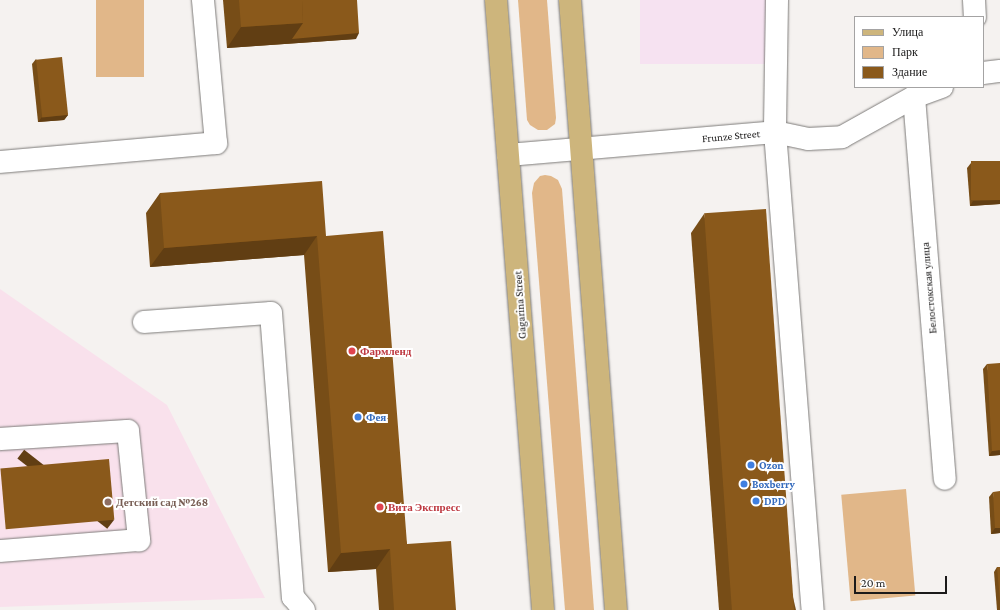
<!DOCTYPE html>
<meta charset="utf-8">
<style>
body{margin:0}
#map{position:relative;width:1000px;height:610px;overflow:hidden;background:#f5f2f0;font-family:"Crimson Pro",serif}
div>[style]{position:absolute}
.commercial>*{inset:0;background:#f6e2f1;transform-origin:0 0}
.education>*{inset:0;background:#f9e1ec}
.green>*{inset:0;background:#e1b789;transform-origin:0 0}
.roads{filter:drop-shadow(0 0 1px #7d7b79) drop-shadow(0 0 1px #7d7b79)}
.minor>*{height:22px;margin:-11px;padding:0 11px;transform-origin:11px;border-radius:11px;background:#fff}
.major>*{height:22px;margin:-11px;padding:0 11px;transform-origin:11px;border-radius:11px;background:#cdb57c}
.wall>*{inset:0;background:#774d17}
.shaded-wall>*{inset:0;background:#613e13;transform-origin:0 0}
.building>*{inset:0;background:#8a591b;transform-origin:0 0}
.dots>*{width:11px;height:11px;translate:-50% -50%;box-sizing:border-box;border:2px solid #fff;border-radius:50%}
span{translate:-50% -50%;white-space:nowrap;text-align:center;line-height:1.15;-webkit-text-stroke:4px #fff;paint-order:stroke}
.street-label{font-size:11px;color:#1b1a1a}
.health-label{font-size:11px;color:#be3a42;font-weight:700}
.left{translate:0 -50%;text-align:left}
.shop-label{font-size:11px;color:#366cbe;font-weight:700}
.education-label{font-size:11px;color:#785e54;font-weight:700}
.legend{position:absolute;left:854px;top:16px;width:130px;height:72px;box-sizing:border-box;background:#fff;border:1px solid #a4a3a3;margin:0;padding:5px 7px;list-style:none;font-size:12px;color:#1b1a1a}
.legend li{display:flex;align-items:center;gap:8px;height:20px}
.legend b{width:20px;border:1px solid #a4a3a3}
.scale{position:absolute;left:854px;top:576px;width:93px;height:18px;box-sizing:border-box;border:2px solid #1b1a1a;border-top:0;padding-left:5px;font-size:12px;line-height:14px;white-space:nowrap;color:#1b1a1a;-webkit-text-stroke:3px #fff;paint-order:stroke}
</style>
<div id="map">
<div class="commercial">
<i style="left:640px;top:0;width:126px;height:64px"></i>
</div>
<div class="education">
<i style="clip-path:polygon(0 289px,167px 405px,265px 598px,0 607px)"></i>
</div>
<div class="green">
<i style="left:96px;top:0;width:48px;height:77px"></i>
<i style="clip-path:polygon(518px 0,547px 0,556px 118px,555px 124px,547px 130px,538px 130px,530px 125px,527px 120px)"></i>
<i style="clip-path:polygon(545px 175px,551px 176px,558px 180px,562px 189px,594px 610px,565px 610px,532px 193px,534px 183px,540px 176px)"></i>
<i style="left:906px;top:489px;width:107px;height:65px;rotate:85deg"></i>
</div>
<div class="roads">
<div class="minor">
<i style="left:777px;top:0;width:132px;rotate:90.9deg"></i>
<i style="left:775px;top:132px;width:480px;rotate:85.5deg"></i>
<i style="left:974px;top:0;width:17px;rotate:87deg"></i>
<i style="left:983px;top:73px;width:17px;rotate:-7deg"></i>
<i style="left:914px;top:97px;width:383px;rotate:85.4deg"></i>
<i style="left:508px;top:155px;width:268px;rotate:-4.9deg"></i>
<i style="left:775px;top:132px;width:34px;rotate:12deg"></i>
<i style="left:808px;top:139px;width:34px;rotate:-3deg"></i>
<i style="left:842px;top:137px;width:82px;rotate:-29.1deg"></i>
<i style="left:914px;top:97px;width:30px;rotate:-20deg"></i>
<i style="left:0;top:162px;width:217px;rotate:-5deg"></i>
<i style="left:216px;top:143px;width:144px;rotate:-95.2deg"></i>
<i style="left:144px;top:322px;width:127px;rotate:-4.1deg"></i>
<i style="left:271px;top:313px;width:285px;rotate:85.6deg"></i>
<i style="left:293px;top:597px;width:17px;rotate:50deg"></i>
<i style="left:0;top:439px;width:128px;rotate:-3.6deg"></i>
<i style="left:128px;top:431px;width:110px;rotate:84.2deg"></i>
<i style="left:139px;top:540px;width:139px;rotate:175.5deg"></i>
</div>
<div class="major">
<i style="left:496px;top:0;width:612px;rotate:85.59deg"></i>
<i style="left:570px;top:0;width:612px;rotate:85.69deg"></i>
</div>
</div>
<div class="wall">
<i style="clip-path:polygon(223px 0,357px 0,356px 39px,227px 48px)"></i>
<i style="clip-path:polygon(36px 59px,68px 115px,64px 120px,38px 122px,32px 64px)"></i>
<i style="clip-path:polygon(1000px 161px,1000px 204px,970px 206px,967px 168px,971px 163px)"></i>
<i style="clip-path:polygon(160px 193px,326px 236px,407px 544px,456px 610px,379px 610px,376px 569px,328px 572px,304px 255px,150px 267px,146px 213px)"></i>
<i style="clip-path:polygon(704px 214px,796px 610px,719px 610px,691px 233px)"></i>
<i style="clip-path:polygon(987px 364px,1000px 455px,989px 456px,983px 369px)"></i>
<i style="clip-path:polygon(993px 492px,1000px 533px,991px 534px,989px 497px)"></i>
<i style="clip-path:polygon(997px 567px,1000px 567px,1000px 610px,997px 610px,994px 572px)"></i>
</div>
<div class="shaded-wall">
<i style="clip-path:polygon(303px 23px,359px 33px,356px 39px,227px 48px,241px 27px)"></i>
<i style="clip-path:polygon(68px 115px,64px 120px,38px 122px,42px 117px)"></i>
<i style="clip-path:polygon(1000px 200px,1000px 204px,970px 206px,973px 201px)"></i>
<i style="clip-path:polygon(317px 236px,304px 255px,150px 267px,164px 248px)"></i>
<i style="clip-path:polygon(1000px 450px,1000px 455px,989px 456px,992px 451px)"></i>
<i style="left:114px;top:520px;width:11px;height:114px;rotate:128deg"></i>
<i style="clip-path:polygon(995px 528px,1000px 528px,1000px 533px,991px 534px)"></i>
<i style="clip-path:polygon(390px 549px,376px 569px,328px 572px,341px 553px)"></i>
</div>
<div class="building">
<i style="clip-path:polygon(239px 0,302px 0,303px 23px,241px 27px)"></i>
<i style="clip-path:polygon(302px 0,357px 0,359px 33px,292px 39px,303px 23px)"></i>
<i style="left:62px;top:57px;width:58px;height:26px;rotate:84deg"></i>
<i style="left:1000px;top:161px;width:39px;height:29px;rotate:90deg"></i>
<i style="clip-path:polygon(322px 181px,326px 236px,383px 231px,407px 544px,451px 541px,456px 610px,394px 610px,390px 549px,341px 553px,317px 236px,164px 248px,160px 193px)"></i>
<i style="left:766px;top:209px;width:402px;height:62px;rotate:86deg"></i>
<i style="clip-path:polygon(1000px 363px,1000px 450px,992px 451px,987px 364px)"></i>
<i style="left:109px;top:459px;width:61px;height:109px;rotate:85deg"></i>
<i style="clip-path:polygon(1000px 491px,1000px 528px,995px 528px,993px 492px)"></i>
<i style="clip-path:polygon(997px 567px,1000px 567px,1000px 601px)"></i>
</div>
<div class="dots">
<i style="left:352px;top:351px;background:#e0444e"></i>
<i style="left:358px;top:417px;background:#3f7fe0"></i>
<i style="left:751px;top:465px;background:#3f7fe0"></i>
<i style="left:744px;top:484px;background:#3f7fe0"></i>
<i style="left:756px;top:501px;background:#3f7fe0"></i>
<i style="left:108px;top:502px;background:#8d6e63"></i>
<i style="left:380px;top:507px;background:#e0444e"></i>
</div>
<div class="street-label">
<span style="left:731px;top:136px;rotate:-5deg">Frunze Street</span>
<span style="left:929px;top:288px;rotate:-95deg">Белостокская улица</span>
<span style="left:520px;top:305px;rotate:-94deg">Gagarina Street</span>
</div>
<div class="health-label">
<span class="left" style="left:360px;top:351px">Фармленд</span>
<span class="left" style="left:388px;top:507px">Вита Экспресс</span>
</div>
<div class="shop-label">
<span class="left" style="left:366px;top:417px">Фея</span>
<span class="left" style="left:759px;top:465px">Ozon</span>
<span class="left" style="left:752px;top:484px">Boxberry</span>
<span class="left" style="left:764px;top:501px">DPD</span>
</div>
<div class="education-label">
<span class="left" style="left:116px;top:502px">Детский сад №268</span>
</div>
<ul class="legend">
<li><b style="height:5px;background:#cdb57c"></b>Улица</li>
<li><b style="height:11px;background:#e1b789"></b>Парк</li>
<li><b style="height:11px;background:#8a591b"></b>Здание</li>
</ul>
<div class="scale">20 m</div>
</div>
